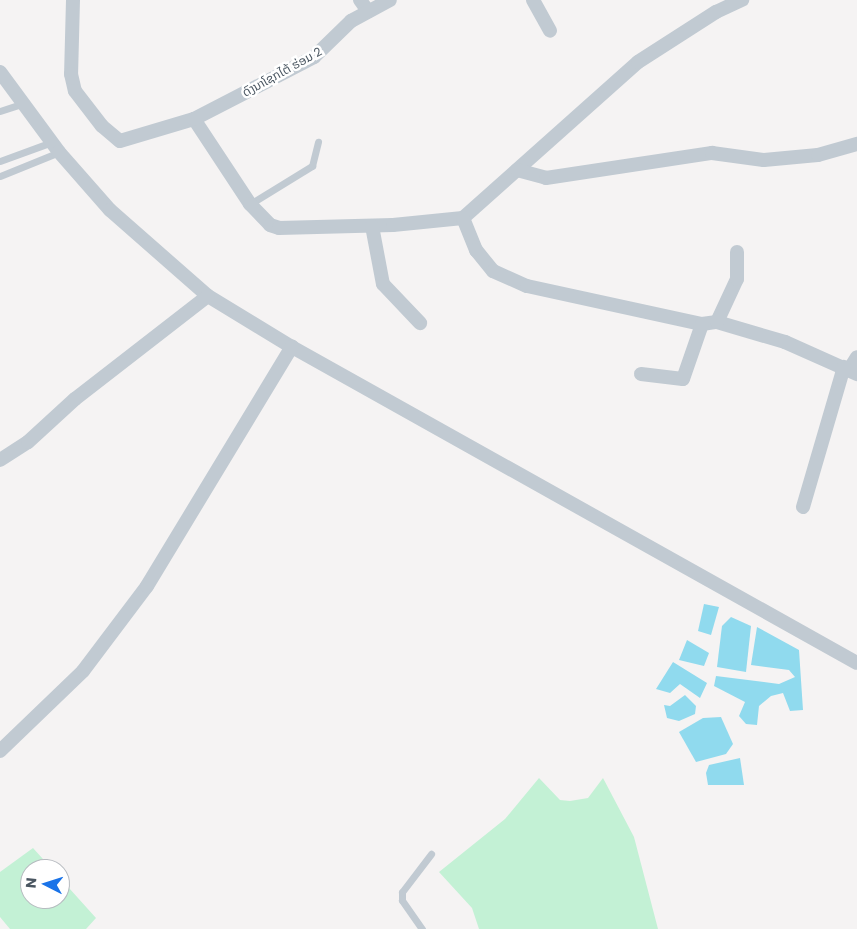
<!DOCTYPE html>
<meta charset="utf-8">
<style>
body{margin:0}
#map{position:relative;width:857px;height:929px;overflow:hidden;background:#f5f3f3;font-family:Poppins,"Noto Sans Lao",sans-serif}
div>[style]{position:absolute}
.green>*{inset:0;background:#c3f1d5}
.water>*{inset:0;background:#90daee}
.lane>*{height:7px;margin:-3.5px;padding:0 3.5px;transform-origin:3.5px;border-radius:3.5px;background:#c1cad2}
.street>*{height:14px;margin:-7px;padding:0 7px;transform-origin:7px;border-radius:7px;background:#c1cad2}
span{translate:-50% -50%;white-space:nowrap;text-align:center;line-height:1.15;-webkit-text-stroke:5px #fff;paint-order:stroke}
.street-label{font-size:12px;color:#4a5661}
.north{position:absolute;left:20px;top:859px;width:50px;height:50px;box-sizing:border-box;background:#fff;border:1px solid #b7bbc0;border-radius:50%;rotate:275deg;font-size:14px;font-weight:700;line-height:20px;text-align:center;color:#4a5661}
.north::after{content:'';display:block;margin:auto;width:18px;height:22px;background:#1a73e8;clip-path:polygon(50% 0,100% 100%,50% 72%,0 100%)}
</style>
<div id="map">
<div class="green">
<i style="clip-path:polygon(539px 778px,560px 800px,570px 801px,588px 798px,603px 778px,634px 837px,658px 929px,479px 929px,472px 908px,439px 872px,505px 819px)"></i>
<i style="clip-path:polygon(33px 848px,52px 869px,30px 869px,30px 899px,60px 899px,60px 878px,96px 918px,86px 929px,10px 929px,0 917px,0 872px)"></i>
</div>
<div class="water">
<i style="clip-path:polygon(704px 604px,719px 607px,711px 635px,698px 631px)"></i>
<i style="clip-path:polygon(731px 617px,751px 626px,746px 672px,717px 667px,722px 626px)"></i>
<i style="clip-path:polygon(757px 627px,799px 650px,803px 710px,790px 711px,783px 693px,771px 696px,759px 706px,757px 725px,746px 724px,739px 716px,745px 702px,714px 686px,716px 676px,779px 684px,795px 677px,789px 670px,751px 665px)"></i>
<i style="clip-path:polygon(687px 640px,709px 653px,704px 666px,679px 660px)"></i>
<i style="clip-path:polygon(673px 662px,707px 683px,700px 698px,680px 684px,670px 693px,656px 689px)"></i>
<i style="clip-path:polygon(685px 695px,696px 706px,695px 714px,679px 721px,667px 718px,664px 705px,670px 706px)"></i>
<i style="clip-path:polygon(721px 717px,733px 744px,726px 754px,696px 762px,679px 732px,703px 718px)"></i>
<i style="clip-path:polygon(740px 758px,744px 785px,708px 785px,706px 773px,709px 765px)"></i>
</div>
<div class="lane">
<i style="left:0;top:111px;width:22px;rotate:-18deg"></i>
<i style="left:0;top:161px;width:55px;rotate:-20.1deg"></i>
<i style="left:0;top:176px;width:64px;rotate:-22.1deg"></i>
<i style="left:250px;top:204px;width:73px;rotate:-31.5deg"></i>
<i style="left:312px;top:166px;width:25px;rotate:-76deg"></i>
<i style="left:422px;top:929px;width:35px;rotate:-125deg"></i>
<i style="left:402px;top:900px;width:8px;rotate:-90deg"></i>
<i style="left:402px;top:892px;width:48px;rotate:-52.7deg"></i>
</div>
<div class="street">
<i style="left:73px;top:0;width:74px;rotate:91.5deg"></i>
<i style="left:71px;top:74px;width:17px;rotate:77deg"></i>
<i style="left:75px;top:91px;width:44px;rotate:52.4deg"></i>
<i style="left:102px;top:126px;width:23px;rotate:40deg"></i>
<i style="left:120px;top:141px;width:77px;rotate:-16.6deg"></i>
<i style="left:194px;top:119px;width:102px;rotate:56.6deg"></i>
<i style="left:250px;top:204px;width:29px;rotate:46deg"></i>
<i style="left:270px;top:225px;width:9px;rotate:18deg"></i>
<i style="left:279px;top:228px;width:114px;rotate:-1.5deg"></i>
<i style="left:393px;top:225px;width:70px;rotate:-5.7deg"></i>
<i style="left:463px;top:218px;width:234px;rotate:-41.7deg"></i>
<i style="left:638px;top:62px;width:93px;rotate:-32.7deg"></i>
<i style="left:716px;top:12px;width:29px;rotate:-25deg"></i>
<i style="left:360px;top:0;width:14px;rotate:54deg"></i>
<i style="left:533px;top:0;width:35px;rotate:61deg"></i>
<i style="left:0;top:72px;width:99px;rotate:53.6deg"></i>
<i style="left:59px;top:152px;width:77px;rotate:48.7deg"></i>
<i style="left:110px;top:210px;width:130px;rotate:41.3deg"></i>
<i style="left:208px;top:296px;width:98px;rotate:31.3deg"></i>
<i style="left:292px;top:347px;width:647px;rotate:29.22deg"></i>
<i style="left:194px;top:119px;width:135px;rotate:-27.3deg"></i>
<i style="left:314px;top:57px;width:52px;rotate:-44.2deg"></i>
<i style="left:351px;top:21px;width:44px;rotate:-28.3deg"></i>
<i style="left:517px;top:170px;width:30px;rotate:15deg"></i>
<i style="left:546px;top:178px;width:168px;rotate:-8.6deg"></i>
<i style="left:712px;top:153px;width:52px;rotate:7.7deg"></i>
<i style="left:764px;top:160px;width:54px;rotate:-5.3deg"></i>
<i style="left:818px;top:155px;width:41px;rotate:-15.8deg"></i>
<i style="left:463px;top:218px;width:35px;rotate:68deg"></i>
<i style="left:476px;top:250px;width:27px;rotate:51deg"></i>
<i style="left:493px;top:271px;width:37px;rotate:24deg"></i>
<i style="left:527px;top:286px;width:179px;rotate:12.3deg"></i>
<i style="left:702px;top:324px;width:15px;rotate:-8deg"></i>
<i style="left:717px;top:322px;width:71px;rotate:16.4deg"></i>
<i style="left:785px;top:342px;width:79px;rotate:24deg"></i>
<i style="left:372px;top:226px;width:59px;rotate:79.3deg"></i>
<i style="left:383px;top:284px;width:54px;rotate:46.5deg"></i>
<i style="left:717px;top:322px;width:47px;rotate:-65.1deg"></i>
<i style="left:737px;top:279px;width:27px;rotate:-90deg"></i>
<i style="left:849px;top:370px;width:15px;rotate:-58deg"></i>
<i style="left:641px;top:374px;width:42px;rotate:6.8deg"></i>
<i style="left:683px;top:379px;width:58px;rotate:-70.9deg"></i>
<i style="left:0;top:460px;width:33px;rotate:-33deg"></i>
<i style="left:28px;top:442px;width:64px;rotate:-42.5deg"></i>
<i style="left:75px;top:399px;width:168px;rotate:-37.8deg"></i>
<i style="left:803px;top:507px;width:146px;rotate:-73.7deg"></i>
<i style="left:0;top:751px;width:115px;rotate:-43.9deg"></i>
<i style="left:83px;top:671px;width:106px;rotate:-53deg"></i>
<i style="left:147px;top:586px;width:280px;rotate:-58.8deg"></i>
</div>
<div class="street-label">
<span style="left:282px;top:72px;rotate:-29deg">ດົງນາໂຊກໄຕ້ ຮ່ອມ 2</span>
</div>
<div class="north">N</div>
</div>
